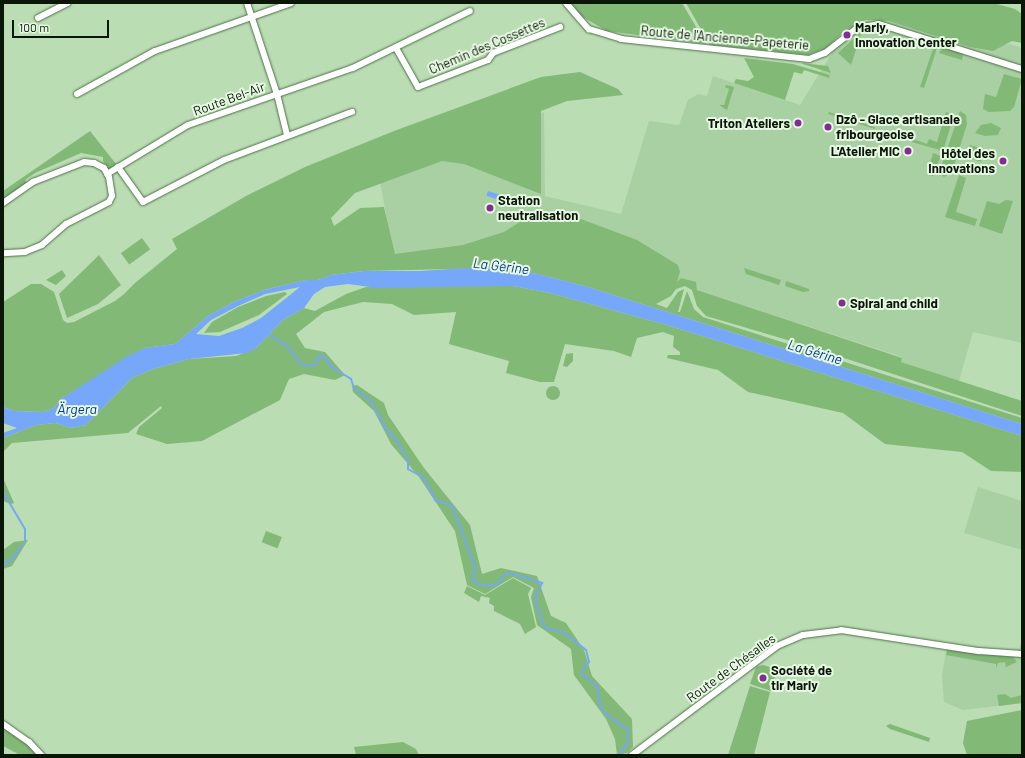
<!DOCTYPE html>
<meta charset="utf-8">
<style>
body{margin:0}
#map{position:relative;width:1025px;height:758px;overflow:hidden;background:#baddb3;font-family:Barlow,sans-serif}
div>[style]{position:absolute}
.built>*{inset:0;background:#a9d0a2}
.green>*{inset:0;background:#82b977;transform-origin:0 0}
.round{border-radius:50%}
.water>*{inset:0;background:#76a7f9;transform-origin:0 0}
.stream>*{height:2px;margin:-1px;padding:0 1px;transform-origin:1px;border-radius:1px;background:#76a7f9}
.roads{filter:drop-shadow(0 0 1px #4f6f49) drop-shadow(0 0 1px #4f6f49)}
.minor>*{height:6px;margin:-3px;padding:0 3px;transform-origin:3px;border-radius:3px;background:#fff}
.dots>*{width:11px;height:11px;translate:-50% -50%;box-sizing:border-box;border:2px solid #e7f9e3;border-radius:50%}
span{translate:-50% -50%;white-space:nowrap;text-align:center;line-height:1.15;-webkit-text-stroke:4px #e7f9e3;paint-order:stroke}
.poi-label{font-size:13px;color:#0a1608;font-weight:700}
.left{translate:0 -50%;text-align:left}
.right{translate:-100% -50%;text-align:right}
.street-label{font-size:13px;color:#0a1608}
.water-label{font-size:14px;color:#003a97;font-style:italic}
.frame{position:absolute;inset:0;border:4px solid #0a1608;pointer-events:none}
.scale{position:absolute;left:12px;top:20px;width:97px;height:18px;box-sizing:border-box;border:2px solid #0a1608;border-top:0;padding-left:5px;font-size:12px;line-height:14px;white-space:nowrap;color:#0a1608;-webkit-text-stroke:3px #e7f9e3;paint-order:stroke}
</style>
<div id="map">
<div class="built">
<i style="clip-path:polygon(890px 20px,977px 48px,1010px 44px,1022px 48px,1022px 343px,973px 332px,959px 381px,901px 362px,902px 357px,697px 290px,695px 282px,681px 278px,678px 283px,587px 255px,394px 256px,380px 182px,544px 112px,545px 196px,621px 214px,649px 121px,679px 125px,688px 100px,698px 94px,707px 96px,713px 76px,800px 105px,851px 22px)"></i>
<i style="clip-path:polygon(978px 487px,1022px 501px,1022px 550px,964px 533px)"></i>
<i style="clip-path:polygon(1022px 640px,1022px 703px,963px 710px,944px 702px,942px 675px,947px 647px,1011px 654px,1019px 649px)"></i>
</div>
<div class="green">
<i style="clip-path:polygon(571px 3px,682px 3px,706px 44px,607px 31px,581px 16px)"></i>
<i style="clip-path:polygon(686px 3px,993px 3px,1015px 9px,1022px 14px,1022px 43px,1012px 41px,993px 51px,970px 47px,889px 21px,866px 20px,846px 30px,825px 49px,808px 55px,710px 45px)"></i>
<i style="clip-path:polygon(862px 31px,851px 65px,838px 53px)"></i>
<i style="clip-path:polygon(934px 46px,937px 48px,924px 88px,920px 87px)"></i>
<i style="clip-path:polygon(942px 48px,963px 54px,962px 60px,939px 53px)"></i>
<i style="clip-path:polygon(744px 58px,793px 64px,830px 75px,829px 78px,804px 70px,802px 74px,794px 72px,785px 100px,734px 83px,736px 79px,748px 81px,754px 77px)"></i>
<i style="clip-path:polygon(802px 63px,828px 66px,831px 73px,803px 64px)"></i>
<i style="clip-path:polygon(580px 72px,618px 89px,623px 95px,567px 101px,541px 111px,541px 194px,464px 164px,442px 161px,355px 193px,331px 218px,334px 226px,360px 208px,384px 207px,395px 254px,463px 245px,504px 232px,534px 213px,559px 222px,578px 218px,637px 240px,678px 265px,680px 272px,677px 282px,681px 278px,696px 282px,697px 290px,902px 358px,901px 362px,1022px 401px,1022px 416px,801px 344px,706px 316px,697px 306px,692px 290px,685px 286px,676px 289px,671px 296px,656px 304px,667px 308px,678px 292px,684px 289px,678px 312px,680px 312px,687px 291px,694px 309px,703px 317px,1022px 418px,1022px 424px,588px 287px,538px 274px,496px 268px,364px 271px,331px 275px,318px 280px,306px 280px,264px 290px,234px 302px,208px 316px,175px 344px,145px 348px,61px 399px,54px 408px,44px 412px,14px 411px,3px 407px,3px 302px,31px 284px,41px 284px,54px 292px,63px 320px,67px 323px,74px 322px,115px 301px,124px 294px,135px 283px,177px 249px,172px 239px,246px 196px,305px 167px,394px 131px,541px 77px)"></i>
<i style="clip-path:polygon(1004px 74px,1022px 79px,1014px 107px,1010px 111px,989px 112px,983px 109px,985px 94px,996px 97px)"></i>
<i style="clip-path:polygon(726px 85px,734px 87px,727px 110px,719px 105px,724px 105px,729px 89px,725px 87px)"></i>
<i style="clip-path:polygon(960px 111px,966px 115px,967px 124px,954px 166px,950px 173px,944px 177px,939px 173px)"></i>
<i style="clip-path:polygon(829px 112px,875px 127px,875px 129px,828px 114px)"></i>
<i style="clip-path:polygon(946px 112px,954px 115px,943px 151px,912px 142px,913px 139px,927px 144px,929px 139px,937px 142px)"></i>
<i style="clip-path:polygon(991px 123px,1001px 128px,998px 135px,985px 136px,975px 133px,981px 125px)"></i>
<i style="clip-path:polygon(90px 131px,116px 164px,109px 169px,103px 161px,103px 157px,81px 153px,35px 173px,25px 180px,27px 183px,3px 201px,3px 191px)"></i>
<i style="left:970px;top:145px;width:15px;height:13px;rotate:16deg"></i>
<i style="clip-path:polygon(933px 153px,941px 156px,933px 176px,927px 174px)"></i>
<i style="clip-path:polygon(959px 175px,966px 178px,956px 212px,977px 219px,975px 226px,945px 217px)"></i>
<i style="clip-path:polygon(1006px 200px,1013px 201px,1002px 234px,979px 226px,987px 201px,999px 204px)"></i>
<i style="left:142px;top:238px;width:14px;height:26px;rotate:54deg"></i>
<i style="clip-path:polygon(99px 255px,121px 285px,98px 304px,67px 318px,59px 294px)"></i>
<i style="clip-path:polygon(744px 268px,781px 280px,779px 285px,746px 274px)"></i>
<i style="clip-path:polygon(62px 270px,66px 276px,56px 285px,46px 280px)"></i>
<i style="clip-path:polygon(786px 281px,809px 289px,809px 291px,803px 292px,785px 286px)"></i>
<i style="clip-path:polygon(477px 285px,513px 286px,550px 293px,667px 325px,1022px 436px,1022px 472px,991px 471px,962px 452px,885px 444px,843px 413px,748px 392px,718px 370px,667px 358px,668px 355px,680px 355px,680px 352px,673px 347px,674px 336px,663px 332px,637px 338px,631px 357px,614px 351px,565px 344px,554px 382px,540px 382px,506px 373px,509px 361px,449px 344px,456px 312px,414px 315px,392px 304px,363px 302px,324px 312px,296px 334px,305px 348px,325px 352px,345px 375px,335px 380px,304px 374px,289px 379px,280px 400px,202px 441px,167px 444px,136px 434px,139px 427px,162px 408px,161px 406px,128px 433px,12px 443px,3px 452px,3px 438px,36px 425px,55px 423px,71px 428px,86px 425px,132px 378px,153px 369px,189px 359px,236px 356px,256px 348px,283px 320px,304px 308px,315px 311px,346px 294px,366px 287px)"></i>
<i style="clip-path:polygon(285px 292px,287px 294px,259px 315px,220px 332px,204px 333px,212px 322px,238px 307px,266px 296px)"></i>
<i style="clip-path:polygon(573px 353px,573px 361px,567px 367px,563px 366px,566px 354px)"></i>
<i style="clip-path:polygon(357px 385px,384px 403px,388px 415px,424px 468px,470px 525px,482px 574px,501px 568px,537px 576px,551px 616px,566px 623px,584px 650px,592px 676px,632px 719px,633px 747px,627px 753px,617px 755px,615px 739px,606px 719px,574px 675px,571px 649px,537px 625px,531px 597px,534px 588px,513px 577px,485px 594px,467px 585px,455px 531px,419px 477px,391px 444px,374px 411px,353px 392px,352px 386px)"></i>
<i class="round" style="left:546px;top:386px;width:14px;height:14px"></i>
<i style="clip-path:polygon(3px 478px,14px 503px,11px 504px,3px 501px)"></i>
<i style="left:266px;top:531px;width:17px;height:12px;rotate:21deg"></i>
<i style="clip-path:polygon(28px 540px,12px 566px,3px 569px,3px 550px,14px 542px)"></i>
<i style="clip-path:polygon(513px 578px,531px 588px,528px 594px,536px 627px,525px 634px,520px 624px,494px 611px,494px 606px,489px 603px,490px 598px,481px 596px,479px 602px,464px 593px,467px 586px,485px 595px)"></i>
<i style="clip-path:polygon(947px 650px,1013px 657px,1017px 662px,1006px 667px,1005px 662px,998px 663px,996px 668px,996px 664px,946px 655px)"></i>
<i style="clip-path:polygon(763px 665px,777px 669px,771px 691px,750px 684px,756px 667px)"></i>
<i style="clip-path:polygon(750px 686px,770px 692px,754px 755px,728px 755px)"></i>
<i style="clip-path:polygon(1005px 694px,1011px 698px,1022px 695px,1022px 703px,999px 706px,997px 695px)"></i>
<i style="clip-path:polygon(1022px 710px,1022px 755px,967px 755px,963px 743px,967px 721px)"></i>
<i style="clip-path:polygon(890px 724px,930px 738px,929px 742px,890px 729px,886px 726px)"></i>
<i style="clip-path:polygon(3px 726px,26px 742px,38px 755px,20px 755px,3px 746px)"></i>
<i style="clip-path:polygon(403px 742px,416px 749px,419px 755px,356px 755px,354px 747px)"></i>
</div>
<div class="water">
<i style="left:488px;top:191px;width:25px;height:5px;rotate:18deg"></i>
<i style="clip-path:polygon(evenodd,467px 268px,496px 268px,538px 274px,588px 287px,1022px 424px,1022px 436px,667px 325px,550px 293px,513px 286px,378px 288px,348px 284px,325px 287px,314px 294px,304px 308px,283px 320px,256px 348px,247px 353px,189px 359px,153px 369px,132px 378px,86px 425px,71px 428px,55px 423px,36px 425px,3px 438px,3px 433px,17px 428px,3px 423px,3px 407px,14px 411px,44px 412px,54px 408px,61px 399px,126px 357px,145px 348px,175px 344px,208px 316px,234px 302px,264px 290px,306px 280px,318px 280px,331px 275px,364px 271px,420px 271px,467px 268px,300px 287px,261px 318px,242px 328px,219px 336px,196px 334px,211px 320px,238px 306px,265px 294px,300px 287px)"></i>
</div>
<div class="stream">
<i style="left:268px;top:334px;width:22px;rotate:32deg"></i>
<i style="left:287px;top:346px;width:23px;rotate:52deg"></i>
<i style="left:301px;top:364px;width:11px;rotate:10deg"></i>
<i style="left:312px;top:366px;width:5px;rotate:-37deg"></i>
<i style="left:316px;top:363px;width:9px;rotate:-63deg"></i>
<i style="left:320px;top:355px;width:3px;rotate:18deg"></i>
<i style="left:323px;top:356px;width:16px;rotate:50deg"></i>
<i style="left:333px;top:368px;width:21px;rotate:31deg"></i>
<i style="left:351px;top:379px;width:9px;rotate:72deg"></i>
<i style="left:354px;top:388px;width:22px;rotate:39deg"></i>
<i style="left:371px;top:402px;width:31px;rotate:61deg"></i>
<i style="left:386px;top:429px;width:16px;rotate:47deg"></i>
<i style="left:397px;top:441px;width:23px;rotate:61deg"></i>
<i style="left:408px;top:461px;width:8px;rotate:90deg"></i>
<i style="left:408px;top:469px;width:18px;rotate:29deg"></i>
<i style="left:424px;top:478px;width:25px;rotate:63deg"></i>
<i style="left:435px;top:500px;width:18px;rotate:19deg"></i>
<i style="left:452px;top:506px;width:65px;rotate:69.3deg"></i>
<i style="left:475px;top:567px;width:13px;rotate:99deg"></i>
<i style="left:473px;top:580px;width:6px;rotate:39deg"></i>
<i style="left:478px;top:584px;width:12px;rotate:9deg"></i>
<i style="left:490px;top:586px;width:8px;rotate:-14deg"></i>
<i style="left:498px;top:584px;width:12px;rotate:-55deg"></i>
<i style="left:505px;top:574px;width:5px;rotate:-11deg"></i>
<i style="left:510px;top:573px;width:34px;rotate:17deg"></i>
<i style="left:542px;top:583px;width:17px;rotate:114deg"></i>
<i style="left:535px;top:599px;width:26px;rotate:72deg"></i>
<i style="left:543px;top:624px;width:7px;rotate:45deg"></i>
<i style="left:548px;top:629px;width:17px;rotate:13deg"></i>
<i style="left:565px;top:633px;width:27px;rotate:39deg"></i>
<i style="left:586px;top:650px;width:12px;rotate:76deg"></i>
<i style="left:589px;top:662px;width:9px;rotate:131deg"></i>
<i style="left:583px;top:669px;width:5px;rotate:101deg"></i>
<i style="left:582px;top:674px;width:19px;rotate:39deg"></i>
<i style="left:597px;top:686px;width:20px;rotate:81deg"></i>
<i style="left:600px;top:706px;width:10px;rotate:53deg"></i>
<i style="left:606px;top:714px;width:27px;rotate:36deg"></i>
<i style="left:628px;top:730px;width:12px;rotate:90deg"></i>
<i style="left:628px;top:742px;width:16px;rotate:125deg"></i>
<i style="left:3px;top:492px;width:43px;rotate:59.3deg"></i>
<i style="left:25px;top:529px;width:13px;rotate:90deg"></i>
<i style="left:3px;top:563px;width:6px;rotate:-9deg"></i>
<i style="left:9px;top:562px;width:21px;rotate:-51deg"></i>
</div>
<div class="roads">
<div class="minor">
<i style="left:247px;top:3px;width:96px;rotate:71.8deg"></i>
<i style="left:277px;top:94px;width:42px;rotate:76.3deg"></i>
<i style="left:566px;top:3px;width:35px;rotate:49deg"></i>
<i style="left:589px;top:29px;width:34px;rotate:17deg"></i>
<i style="left:621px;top:39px;width:189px;rotate:6.1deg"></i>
<i style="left:809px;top:59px;width:17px;rotate:-21deg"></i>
<i style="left:825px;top:53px;width:41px;rotate:-38deg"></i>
<i style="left:857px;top:28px;width:22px;rotate:-10deg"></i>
<i style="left:879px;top:24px;width:150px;rotate:17.5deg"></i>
<i style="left:38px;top:18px;width:33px;rotate:-27deg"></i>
<i style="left:396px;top:48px;width:45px;rotate:60.6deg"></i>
<i style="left:418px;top:87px;width:75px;rotate:-21.1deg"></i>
<i style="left:488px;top:60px;width:9px;rotate:-54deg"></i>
<i style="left:493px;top:53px;width:72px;rotate:-21.2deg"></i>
<i style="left:77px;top:94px;width:89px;rotate:-28.9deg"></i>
<i style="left:155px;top:51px;width:144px;rotate:-19.4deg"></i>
<i style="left:118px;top:167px;width:43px;rotate:54.5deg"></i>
<i style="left:143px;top:202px;width:91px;rotate:-27.4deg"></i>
<i style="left:224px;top:160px;width:137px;rotate:-20.6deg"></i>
<i style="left:107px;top:174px;width:95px;rotate:-31.2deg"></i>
<i style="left:188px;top:125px;width:175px;rotate:-19.1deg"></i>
<i style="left:353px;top:68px;width:130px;rotate:-26deg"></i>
<i style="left:3px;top:203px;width:37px;rotate:-35deg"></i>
<i style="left:33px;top:182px;width:55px;rotate:-21.4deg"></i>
<i style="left:84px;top:162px;width:10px;rotate:6deg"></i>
<i style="left:94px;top:163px;width:11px;rotate:27deg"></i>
<i style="left:104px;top:168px;width:10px;rotate:61deg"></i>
<i style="left:109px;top:177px;width:19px;rotate:81deg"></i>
<i style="left:112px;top:196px;width:7px;rotate:117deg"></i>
<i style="left:109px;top:202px;width:48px;rotate:152.9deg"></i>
<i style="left:66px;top:224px;width:32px;rotate:139deg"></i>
<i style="left:42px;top:245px;width:18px;rotate:158deg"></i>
<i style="left:25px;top:252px;width:22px;rotate:177deg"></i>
<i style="left:3px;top:724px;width:32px;rotate:35deg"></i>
<i style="left:29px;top:742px;width:18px;rotate:47deg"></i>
<i style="left:632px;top:755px;width:181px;rotate:-36.9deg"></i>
<i style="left:777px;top:646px;width:28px;rotate:-23deg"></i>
<i style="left:803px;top:635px;width:38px;rotate:-7deg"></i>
<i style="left:841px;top:630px;width:140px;rotate:8.7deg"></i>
<i style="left:979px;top:651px;width:43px;rotate:4deg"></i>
</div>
</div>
<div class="dots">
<i style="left:847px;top:35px;background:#852b97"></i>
<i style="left:798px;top:123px;background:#852b97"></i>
<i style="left:828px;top:127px;background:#852b97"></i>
<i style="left:908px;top:151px;background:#852b97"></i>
<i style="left:1003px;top:161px;background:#852b97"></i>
<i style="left:490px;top:208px;background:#852b97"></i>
<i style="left:842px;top:303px;background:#852b97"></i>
<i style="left:763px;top:678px;background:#852b97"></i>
</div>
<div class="poi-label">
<span class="left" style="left:855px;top:35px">Marly,<br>Innovation Center</span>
<span class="left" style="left:836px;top:127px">Dzô - Glace artisanale<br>fribourgeoise</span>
<span class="right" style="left:790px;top:123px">Triton Ateliers</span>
<span class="right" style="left:900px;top:151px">L'Atelier MIC</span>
<span class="right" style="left:995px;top:161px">Hôtel des<br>Innovations</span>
<span class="left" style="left:498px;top:208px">Station<br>neutralisation</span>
<span class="left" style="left:850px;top:303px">Spiral and child</span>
<span class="left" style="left:771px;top:678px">Société de<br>tir Marly</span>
</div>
<div class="street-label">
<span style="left:725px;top:38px;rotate:5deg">Route de l'Ancienne-Papeterie</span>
<span style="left:487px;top:46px;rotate:-23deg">Chemin des Cossettes</span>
<span style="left:229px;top:99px;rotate:-20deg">Route Bel-Air</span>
<span style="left:731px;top:668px;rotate:-36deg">Route de Chésalles</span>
</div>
<div class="water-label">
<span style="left:501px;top:266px;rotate:7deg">La Gérine</span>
<span style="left:815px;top:352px;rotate:17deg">La Gérine</span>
<span style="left:77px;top:409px">Ärgera</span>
</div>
<div class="frame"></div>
<div class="scale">100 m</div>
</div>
